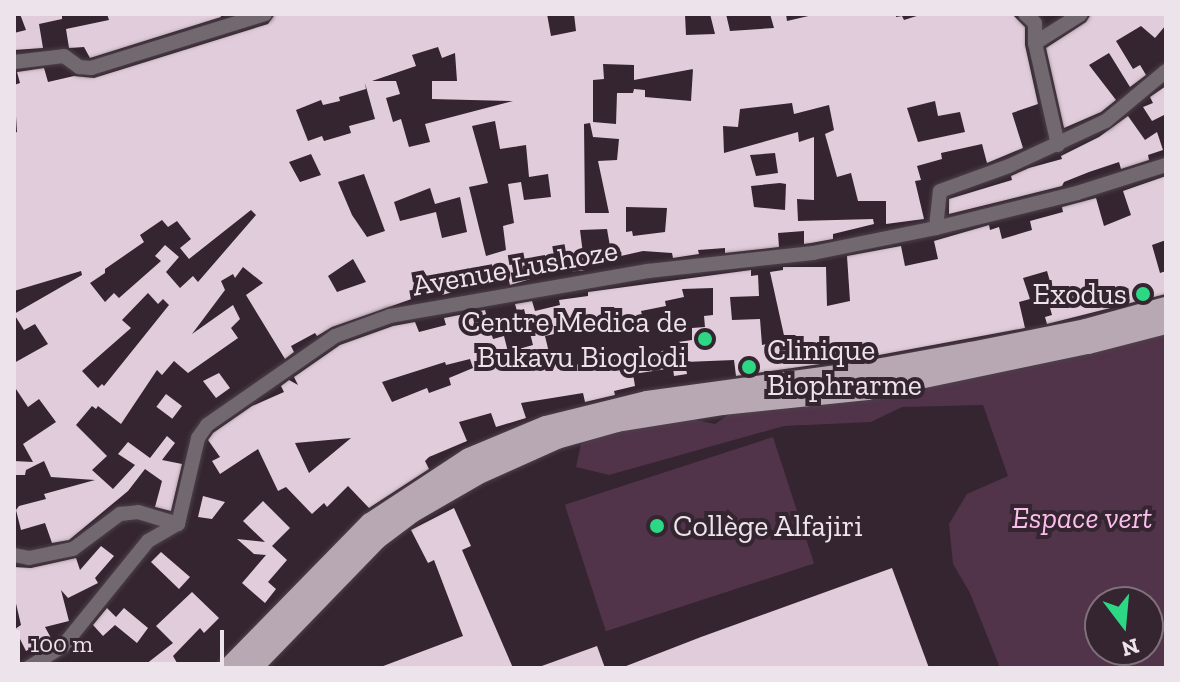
<!DOCTYPE html>
<meta charset="utf-8">
<style>
body{margin:0}
#map{position:relative;width:1180px;height:682px;overflow:hidden;background:#342530;font-family:"Zilla Slab",serif}
div>[style]{position:absolute}
.green>*{inset:0;background:#51344a;transform-origin:0 0}
.building>*{inset:0;background:#e0ccda;transform-origin:0 0}
.roads{filter:drop-shadow(0 0 2px #4e404a) drop-shadow(0 0 2px #4e404a)}
.street>*{height:14px;margin:-7px;padding:0 7px;transform-origin:7px;border-radius:7px;background:#71696f}
.primary>*{height:20px;margin:-10px;padding:0 10px;transform-origin:10px;border-radius:10px;background:#b8a8b4}
.dots>*{width:22px;height:22px;translate:-50% -50%;box-sizing:border-box;border:4px solid #342530;border-radius:50%}
span{translate:-50% -50%;white-space:nowrap;text-align:center;line-height:1.15;-webkit-text-stroke:8px #342530;paint-order:stroke}
.street-label{font-size:30px;color:#ede3ea}
.poi-label{font-size:30px;color:#ede3ea}
.right{translate:-100% -50%;text-align:right}
.left{translate:0 -50%;text-align:left}
.park-label{font-size:30px;color:#fabeeb;font-style:italic}
.frame{position:absolute;inset:0;border:16px solid #ede3ea;pointer-events:none}
.north{position:absolute;left:1084px;top:586px;width:80px;height:80px;box-sizing:border-box;background:#342530;border:2px solid #7e717a;border-radius:50%;rotate:164deg;font-size:22px;font-weight:700;line-height:32px;text-align:center;color:#ede3ea}
.north::after{content:'';display:block;margin:auto;width:28px;height:36px;background:#2cd884;clip-path:polygon(50% 0,100% 100%,50% 72%,0 100%)}
.scale{position:absolute;left:16px;top:630px;width:208px;height:36px;box-sizing:border-box;border:4px solid #ede3ea;border-top:0;padding-left:10px;font-size:24px;line-height:28px;white-space:nowrap;color:#ede3ea;-webkit-text-stroke:6px #342530;paint-order:stroke}
</style>
<div id="map">
<div class="green">
<i style="clip-path:polygon(evenodd,1166px 324px,1166px 668px,1000px 668px,970px 593px,953px 564px,949px 524px,967px 494px,1008px 476px,983px 405px,902px 407px,871px 422px,784px 426px,609px 475px,576px 467px,584px 430px,667px 414px,715px 424px,747px 402px,1166px 324px,1100px 602px,1148px 602px,1148px 650px,1100px 650px,1100px 602px)"></i>
<i style="left:773px;top:437px;width:133px;height:219px;rotate:72deg"></i>
</div>
<div class="building">
<i style="clip-path:polygon(20px 14px,62px 14px,62px 19px,39px 24px,43px 48px,14px 50px,14px 33px,26px 30px)"></i>
<i style="clip-path:polygon(107px 14px,220px 14px,221px 17px,90px 58px,84px 47px,69px 48px,66px 29px,109px 20px)"></i>
<i style="clip-path:polygon(evenodd,275px 14px,547px 14px,551px 36px,576px 31px,574px 14px,685px 14px,686px 35px,715px 34px,710px 14px,726px 14px,730px 31px,774px 28px,770px 14px,786px 14px,787px 21px,817px 14px,896px 14px,896px 17px,902px 16px,904px 20px,923px 14px,1012px 14px,1025px 27px,1025px 45px,1038px 104px,1012px 113px,1023px 148px,987px 163px,982px 144px,941px 153px,942px 159px,917px 166px,921px 180px,915px 181px,924px 219px,886px 224px,886px 201px,858px 201px,851px 173px,837px 177px,825px 134px,834px 130px,829px 105px,794px 114px,792px 103px,740px 109px,738px 127px,723px 126px,724px 153px,798px 132px,799px 142px,814px 137px,814px 200px,797px 199px,798px 221px,873px 219px,874px 224px,833px 234px,833px 239px,811px 243px,804px 244px,804px 231px,778px 233px,779px 247px,725px 253px,725px 248px,698px 250px,699px 254px,673px 258px,672px 253px,643px 251px,612px 258px,607px 229px,580px 230px,585px 270px,569px 272px,568px 268px,510px 285px,508px 277px,442px 295px,440px 289px,332px 327px,317px 336px,315px 333px,291px 346px,294px 352px,285px 359px,246px 295px,263px 283px,243px 267px,235px 278px,233px 274px,221px 281px,225px 290px,192px 334px,233px 305px,240px 319px,231px 328px,238px 338px,188px 373px,174px 361px,162px 375px,157px 370px,121px 424px,98px 406px,96px 409px,92px 406px,76px 425px,107px 456px,92px 470px,113px 489px,135px 465px,118px 454px,128px 442px,150px 458px,167px 436px,175px 443px,162px 460px,182px 464px,171px 511px,155px 507px,162px 481px,145px 469px,128px 491px,69px 540px,52px 543px,45px 523px,21px 530px,16px 510px,19px 506px,46px 499px,44px 494px,95px 480px,51px 477px,44px 461px,26px 470px,25px 475px,14px 475px,14px 461px,33px 462px,23px 444px,56px 422px,39px 399px,28px 407px,14px 386px,14px 363px,48px 344px,35px 324px,24px 330px,14px 314px,82px 275px,81px 271px,14px 291px,14px 133px,17px 132px,14px 85px,20px 83px,17px 72px,44px 68px,48px 82px,74px 76px,94px 78px,268px 24px,275px 14px,438px 47px,442px 58px,455px 53px,457px 81px,432px 81px,432px 99px,513px 101px,425px 124px,430px 142px,409px 147px,401px 119px,393px 122px,386px 98px,400px 94px,396px 81px,372px 81px,416px 66px,412px 55px,438px 47px,275px 14px,603px 64px,634px 65px,634px 80px,693px 69px,691px 101px,645px 97px,645px 90px,634px 89px,633px 93px,617px 93px,616px 124px,593px 122px,593px 80px,604px 79px,603px 64px,275px 14px,365px 83px,375px 119px,349px 126px,351px 133px,324px 141px,322px 136px,308px 141px,296px 110px,321px 100px,323px 105px,340px 101px,339px 97px,366px 89px,365px 83px,275px 14px,935px 101px,938px 116px,960px 112px,965px 132px,918px 142px,907px 108px,935px 101px,275px 14px,495px 121px,500px 149px,526px 145px,529px 177px,548px 174px,551px 197px,524px 200px,521px 182px,508px 184px,514px 223px,503px 226px,506px 250px,486px 256px,469px 187px,488px 183px,472px 126px,495px 121px,275px 14px,590px 123px,593px 137px,619px 139px,617px 160px,598px 161px,609px 213px,585px 213px,584px 124px,590px 123px,275px 14px,775px 153px,778px 173px,756px 176px,750px 155px,775px 153px,275px 14px,311px 154px,321px 175px,300px 182px,289px 162px,311px 154px,275px 14px,364px 174px,385px 231px,367px 237px,352px 215px,338px 182px,364px 174px,275px 14px,780px 183px,786px 184px,785px 210px,754px 207px,751px 186px,780px 183px,275px 14px,430px 188px,435px 204px,460px 197px,467px 232px,442px 238px,436px 212px,400px 221px,394px 202px,430px 188px,275px 14px,626px 207px,667px 208px,665px 232px,633px 236px,632px 231px,626px 232px,626px 207px,275px 14px,251px 210px,256px 215px,198px 282px,193px 276px,180px 288px,166px 272px,179px 257px,165px 245px,155px 256px,161px 261px,119px 298px,114px 293px,105px 302px,90px 283px,105px 273px,105px 269px,144px 242px,140px 235px,162px 220px,168px 227px,177px 221px,191px 239px,180px 248px,189px 259px,251px 210px,275px 14px,353px 259px,366px 282px,337px 292px,328px 276px,353px 259px,275px 14px,148px 293px,158px 304px,163px 299px,169px 305px,104px 386px,102px 384px,98px 388px,82px 371px,131px 328px,122px 320px,148px 293px)"></i>
<i style="clip-path:polygon(1091px 14px,1166px 14px,1166px 25px,1155px 38px,1141px 26px,1116px 41px,1133px 69px,1140px 65px,1146px 75px,1130px 87px,1109px 53px,1089px 65px,1116px 100px,1101px 112px,1064px 128px,1046px 48px,1086px 22px)"></i>
<i style="clip-path:polygon(1166px 86px,1166px 114px,1152px 121px,1143px 107px,1153px 103px,1150px 97px)"></i>
<i style="clip-path:polygon(1128px 116px,1145px 140px,1157px 132px,1163px 150px,1148px 155px,1149px 160px,1121px 169px,1119px 162px,1089px 172px,1064px 182px,1062px 186px,949px 214px,949px 199px,1012px 180px,1011px 176px,1029px 168px,1062px 159px,1061px 156px,1099px 137px)"></i>
<i style="clip-path:polygon(evenodd,1166px 176px,1166px 240px,1152px 245px,1160px 273px,1166px 271px,1166px 294px,1047px 324px,1045px 317px,1052px 315px,1048px 301px,1055px 299px,1047px 271px,1023px 278px,1030px 299px,1019px 302px,1025px 328px,863px 358px,736px 376px,734px 360px,685px 362px,687px 374px,674px 376px,673px 368px,633px 374px,635px 386px,614px 391px,615px 395px,585px 402px,583px 393px,521px 403px,526px 418px,496px 427px,491px 413px,459px 422px,467px 441px,429px 457px,425px 461px,429px 469px,369px 508px,348px 486px,327px 507px,324px 503px,312px 514px,286px 487px,278px 491px,258px 449px,220px 474px,212px 461px,220px 457px,208px 440px,213px 433px,252px 406px,284px 392px,281px 386px,289px 380px,298px 385px,294px 377px,340px 345px,393px 326px,415px 322px,419px 332px,446px 325px,444px 318px,485px 310px,493px 339px,504px 336px,508px 352px,533px 345px,524px 309px,517px 311px,515px 304px,532px 301px,535px 311px,560px 305px,559px 300px,588px 296px,588px 292px,751px 270px,751px 276px,758px 275px,759px 296px,730px 297px,732px 320px,760px 319px,762px 345px,785px 340px,770px 272px,783px 270px,783px 267px,826px 267px,827px 306px,850px 301px,847px 256px,901px 246px,905px 266px,933px 260px,938px 259px,934px 241px,989px 225px,990px 230px,999px 227px,1002px 239px,1032px 230px,1030px 221px,1063px 212px,1062px 207px,1096px 198px,1104px 226px,1131px 215px,1123px 191px,1166px 176px,713px 288px,713px 315px,704px 316px,705px 327px,692px 328px,692px 340px,678px 342px,679px 348px,605px 361px,604px 358px,558px 369px,557px 364px,552px 365px,545px 336px,642px 315px,641px 311px,666px 306px,665px 301px,684px 297px,682px 289px,713px 288px,1166px 176px,470px 359px,473px 368px,449px 378px,451px 385px,429px 393px,427px 388px,392px 402px,382px 382px,445px 362px,446px 365px,470px 359px,1166px 176px,351px 438px,309px 473px,295px 443px,351px 438px)"></i>
<i style="clip-path:polygon(219px 373px,230px 388px,216px 398px,203px 381px)"></i>
<i style="left:166px;top:394px;width:20px;height:16px;rotate:37deg"></i>
<i style="clip-path:polygon(203px 496px,225px 502px,212px 519px,198px 517px)"></i>
<i style="clip-path:polygon(263px 501px,290px 528px,272px 546px,287px 560px,268px 582px,276px 589px,265px 603px,242px 583px,266px 555px,254px 554px,237px 539px,265px 542px,243px 521px)"></i>
<i style="clip-path:polygon(454px 508px,471px 546px,462px 550px,513px 668px,378px 668px,463px 636px,434px 560px,428px 563px,411px 530px)"></i>
<i style="clip-path:polygon(101px 546px,114px 556px,95px 578px,98px 583px,68px 598px,61px 590px,69px 621px,45px 627px,51px 638px,26px 651px,15px 629px,21px 625px,14px 595px,14px 567px,31px 568px,76px 558px,80px 570px)"></i>
<i style="clip-path:polygon(161px 552px,190px 577px,179px 589px,151px 562px)"></i>
<i style="clip-path:polygon(892px 568px,929px 668px,621px 668px,701px 637px)"></i>
<i style="clip-path:polygon(192px 592px,219px 618px,204px 633px,200px 628px,173px 656px,180px 668px,141px 668px,173px 643px,156px 626px)"></i>
<i style="clip-path:polygon(107px 608px,116px 617px,124px 608px,148px 628px,137px 643px,115px 625px,103px 636px,93px 625px)"></i>
<i style="clip-path:polygon(597px 646px,605px 668px,539px 668px,539px 667px)"></i>
</div>
<div class="roads">
<div class="street">
<i style="left:1025px;top:14px;width:13px;rotate:42deg"></i>
<i style="left:1035px;top:23px;width:20px;rotate:90deg"></i>
<i style="left:14px;top:62px;width:50px;rotate:-6.8deg"></i>
<i style="left:64px;top:56px;width:19px;rotate:36deg"></i>
<i style="left:79px;top:67px;width:12px;rotate:5deg"></i>
<i style="left:91px;top:68px;width:182px;rotate:-17.2deg"></i>
<i style="left:1058px;top:145px;width:105px;rotate:-102.7deg"></i>
<i style="left:1035px;top:43px;width:54px;rotate:-32.2deg"></i>
<i style="left:936px;top:228px;width:37px;rotate:-84deg"></i>
<i style="left:940px;top:191px;width:73px;rotate:-19.9deg"></i>
<i style="left:1009px;top:166px;width:107px;rotate:-24.9deg"></i>
<i style="left:1106px;top:121px;width:78px;rotate:-39.8deg"></i>
<i style="left:14px;top:555px;width:15px;rotate:11deg"></i>
<i style="left:29px;top:558px;width:45px;rotate:-11.6deg"></i>
<i style="left:73px;top:549px;width:59px;rotate:-36.7deg"></i>
<i style="left:120px;top:514px;width:18px;rotate:-6deg"></i>
<i style="left:138px;top:512px;width:42px;rotate:16.7deg"></i>
<i style="left:28px;top:668px;width:41px;rotate:-32.2deg"></i>
<i style="left:63px;top:646px;width:135px;rotate:-51deg"></i>
<i style="left:148px;top:541px;width:34px;rotate:-30deg"></i>
<i style="left:178px;top:524px;width:88px;rotate:-76.9deg"></i>
<i style="left:198px;top:438px;width:16px;rotate:-55deg"></i>
<i style="left:207px;top:425px;width:156px;rotate:-34.8deg"></i>
<i style="left:335px;top:336px;width:59px;rotate:-20deg"></i>
<i style="left:390px;top:316px;width:262px;rotate:-9.9deg"></i>
<i style="left:648px;top:271px;width:166px;rotate:-6.2deg"></i>
<i style="left:813px;top:253px;width:126px;rotate:-11.5deg"></i>
<i style="left:936px;top:228px;width:145px;rotate:-13.9deg"></i>
<i style="left:1077px;top:193px;width:93px;rotate:-17.5deg"></i>
</div>
<div class="primary">
<i style="left:228px;top:668px;width:203px;rotate:-45.6deg"></i>
<i style="left:370px;top:523px;width:118px;rotate:-33.3deg"></i>
<i style="left:469px;top:458px;width:83px;rotate:-22.6deg"></i>
<i style="left:546px;top:426px;width:104px;rotate:-13.9deg"></i>
<i style="left:647px;top:401px;width:220px;rotate:-7.8deg"></i>
<i style="left:865px;top:371px;width:108px;rotate:-10.2deg"></i>
<i style="left:971px;top:352px;width:117px;rotate:-11.3deg"></i>
<i style="left:1086px;top:329px;width:83px;rotate:-15.4deg"></i>
<i style="left:252px;top:668px;width:180px;rotate:-45.9deg"></i>
<i style="left:377px;top:539px;width:45px;rotate:-36.9deg"></i>
<i style="left:413px;top:512px;width:74px;rotate:-30deg"></i>
<i style="left:477px;top:475px;width:88px;rotate:-24.2deg"></i>
<i style="left:557px;top:439px;width:62px;rotate:-15.8deg"></i>
<i style="left:617px;top:422px;width:106px;rotate:-9.2deg"></i>
<i style="left:722px;top:405px;width:146px;rotate:-5.9deg"></i>
<i style="left:867px;top:390px;width:226px;rotate:-11.8deg"></i>
<i style="left:1088px;top:344px;width:81px;rotate:-14.4deg"></i>
</div>
</div>
<div class="dots">
<i style="left:1143px;top:294px;background:#2cd884"></i>
<i style="left:705px;top:339px;background:#2cd884"></i>
<i style="left:749px;top:367px;background:#2cd884"></i>
<i style="left:657px;top:526px;background:#2cd884"></i>
</div>
<div class="street-label">
<span style="left:515px;top:268px;rotate:-10deg">Avenue Lushoze</span>
</div>
<div class="poi-label">
<span class="right" style="left:1127px;top:294px">Exodus</span>
<span class="right" style="left:687px;top:339px">Centre Medica de<br>Bukavu Bioglodi</span>
<span class="left" style="left:767px;top:367px">Clinique<br>Biophrarme</span>
<span class="left" style="left:673px;top:526px">Collège Alfajiri</span>
</div>
<div class="park-label">
<span style="left:1082px;top:518px">Espace vert</span>
</div>
<div class="frame"></div>
<div class="north">N</div>
<div class="scale">100 m</div>
</div>
